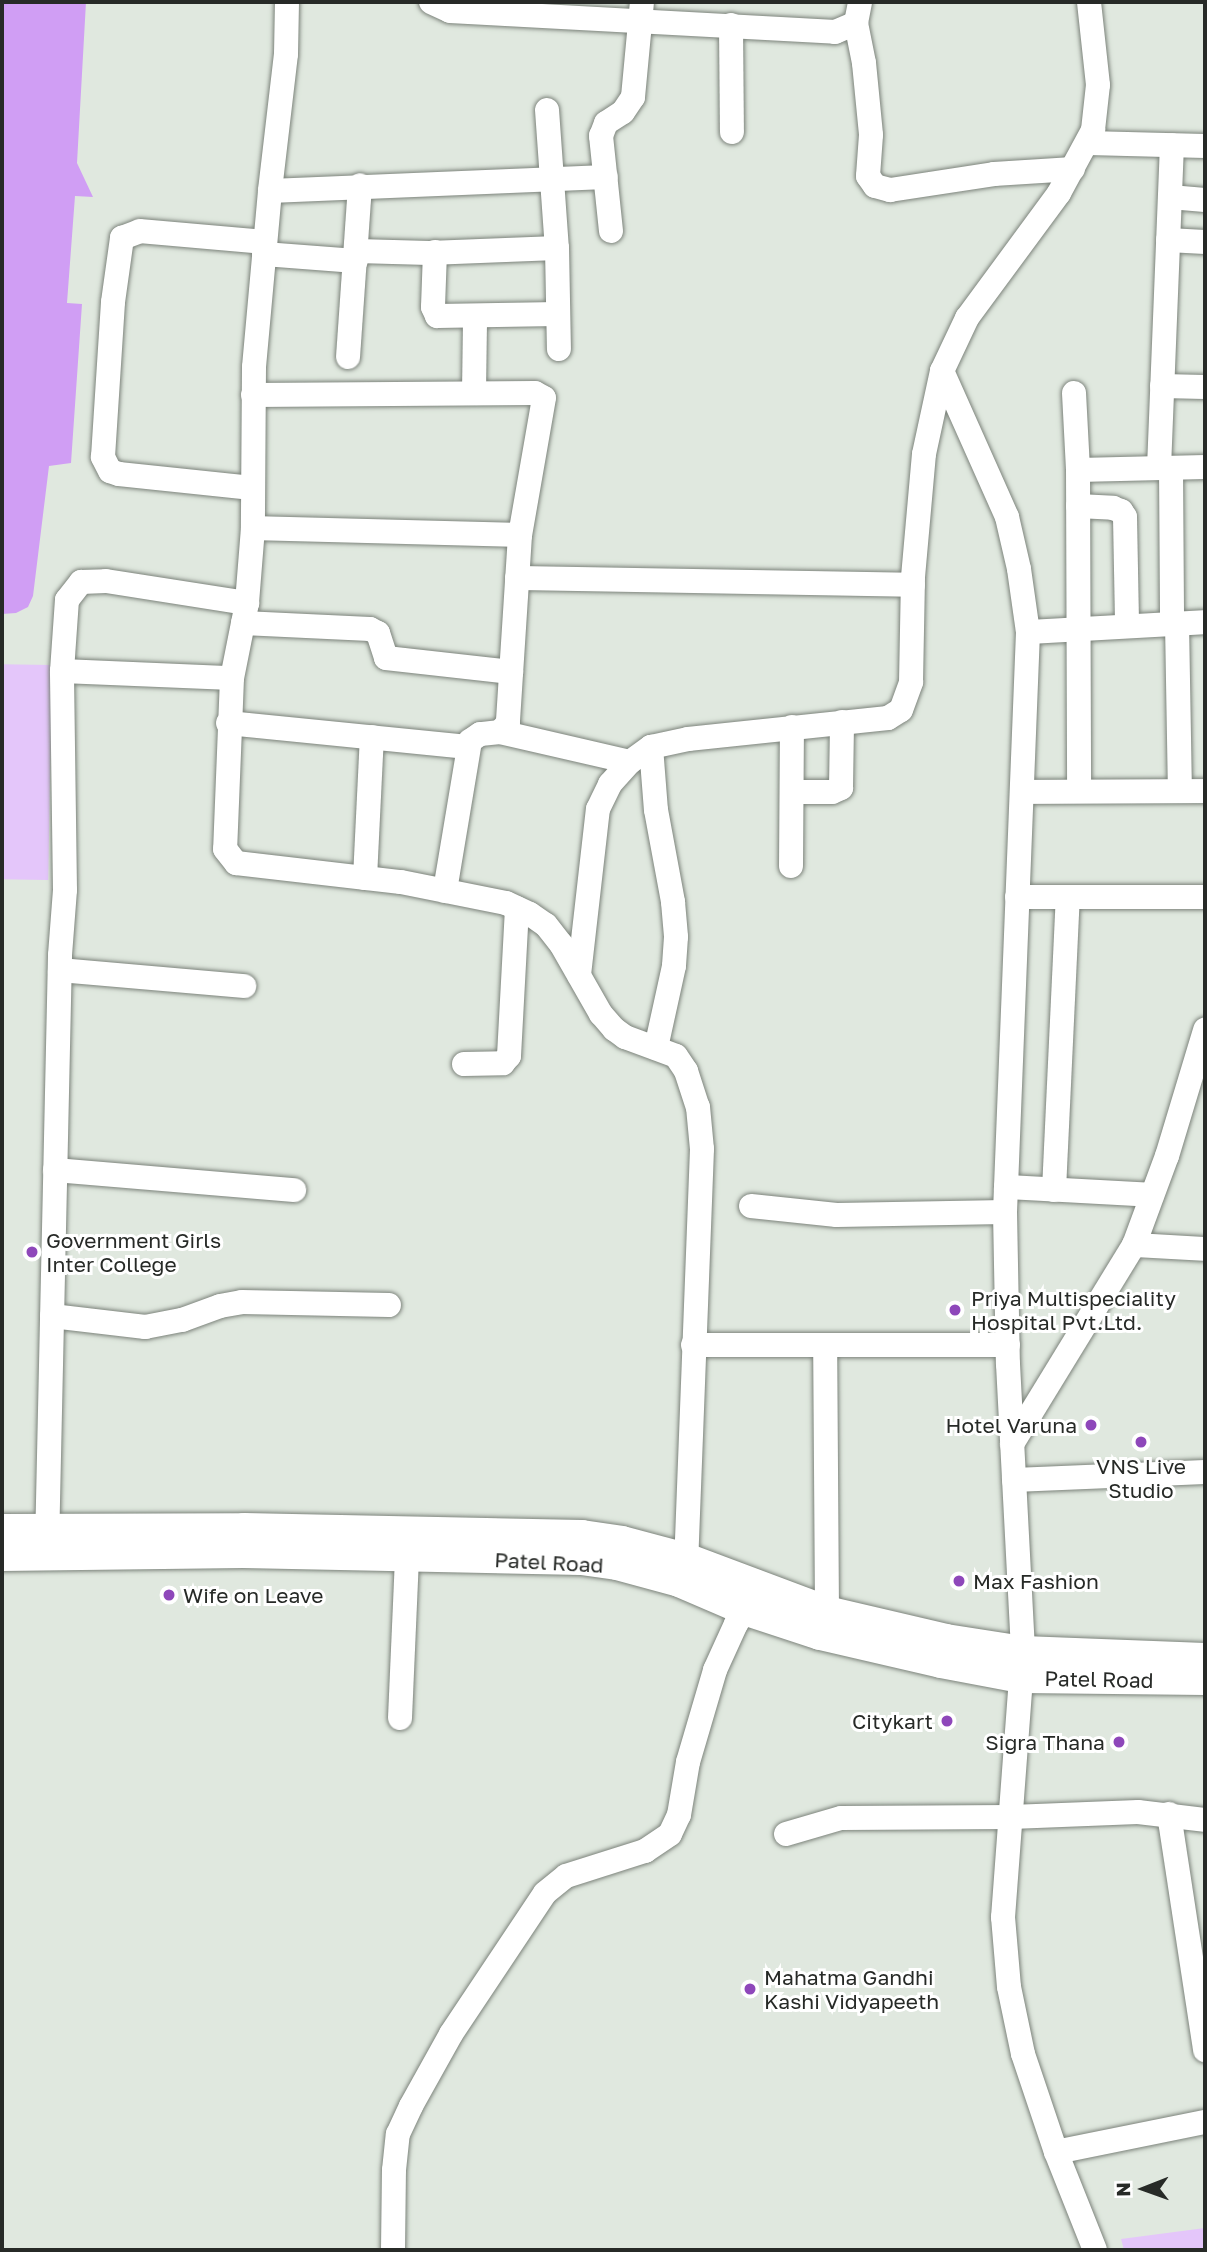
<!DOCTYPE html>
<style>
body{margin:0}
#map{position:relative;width:1207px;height:2252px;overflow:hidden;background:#e0e8df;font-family:"Golos Text",sans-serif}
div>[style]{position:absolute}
.green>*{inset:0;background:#e4c6fa;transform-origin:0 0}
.water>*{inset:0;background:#d09ef4}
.roads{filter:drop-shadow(0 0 2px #7c837b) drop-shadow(0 0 2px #7c837b)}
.minor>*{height:24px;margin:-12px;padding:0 12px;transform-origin:12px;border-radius:12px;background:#fff}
.tertiary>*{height:30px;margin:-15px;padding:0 15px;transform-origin:15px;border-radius:15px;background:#fff}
.dots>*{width:19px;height:19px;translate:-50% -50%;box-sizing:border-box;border:4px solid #fff;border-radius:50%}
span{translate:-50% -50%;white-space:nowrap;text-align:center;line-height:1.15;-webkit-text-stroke:6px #fff;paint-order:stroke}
.poi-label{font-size:21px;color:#272a27}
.left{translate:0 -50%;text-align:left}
.right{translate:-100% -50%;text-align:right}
.street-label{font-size:21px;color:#272a27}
.frame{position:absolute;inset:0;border:4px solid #272a27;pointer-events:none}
.north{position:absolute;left:1109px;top:2154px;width:70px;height:70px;-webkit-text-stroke:5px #fff;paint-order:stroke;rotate:269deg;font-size:19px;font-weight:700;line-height:28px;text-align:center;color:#272a27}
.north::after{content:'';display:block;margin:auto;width:24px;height:32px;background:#272a27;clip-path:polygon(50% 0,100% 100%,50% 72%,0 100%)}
</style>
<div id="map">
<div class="green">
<i style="left:52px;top:665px;width:215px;height:50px;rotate:91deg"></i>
<i style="clip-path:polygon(1205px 2228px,1205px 2250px,1124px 2250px,1121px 2239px)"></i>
</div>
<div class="water">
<i style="clip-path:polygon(2px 2px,86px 2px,77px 163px,93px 197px,75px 196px,67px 303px,82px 304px,71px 463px,49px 466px,33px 596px,28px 607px,16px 613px,2px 614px)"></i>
</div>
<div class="roads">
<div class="minor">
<i style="left:287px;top:2px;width:52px;rotate:91.1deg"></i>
<i style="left:286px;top:54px;width:138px;rotate:96.7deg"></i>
<i style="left:270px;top:191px;width:177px;rotate:95.2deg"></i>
<i style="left:254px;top:367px;width:161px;rotate:90.4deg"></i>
<i style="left:253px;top:528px;width:75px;rotate:94.6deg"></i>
<i style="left:247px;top:603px;width:76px;rotate:101.3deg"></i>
<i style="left:232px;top:678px;width:171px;rotate:92.3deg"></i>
<i style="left:225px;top:849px;width:18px;rotate:52deg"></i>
<i style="left:236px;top:863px;width:166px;rotate:6.6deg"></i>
<i style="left:401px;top:882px;width:107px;rotate:11.3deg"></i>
<i style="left:506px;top:903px;width:26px;rotate:25deg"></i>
<i style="left:530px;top:914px;width:19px;rotate:35deg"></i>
<i style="left:546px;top:925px;width:24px;rotate:52deg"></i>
<i style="left:561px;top:944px;width:81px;rotate:60.3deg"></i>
<i style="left:601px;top:1014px;width:20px;rotate:49deg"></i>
<i style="left:614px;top:1029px;width:14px;rotate:36deg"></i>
<i style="left:625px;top:1037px;width:54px;rotate:20.4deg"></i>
<i style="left:676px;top:1056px;width:18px;rotate:56deg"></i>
<i style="left:686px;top:1071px;width:38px;rotate:72deg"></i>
<i style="left:698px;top:1107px;width:42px;rotate:84.6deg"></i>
<i style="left:702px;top:1149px;width:409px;rotate:92.2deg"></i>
<i style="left:686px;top:1558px;width:18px;rotate:106deg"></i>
<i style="left:431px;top:2px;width:21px;rotate:25deg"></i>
<i style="left:450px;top:11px;width:386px;rotate:3.1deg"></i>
<i style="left:835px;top:32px;width:23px;rotate:-23deg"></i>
<i style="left:856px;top:23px;width:21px;rotate:-79deg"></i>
<i style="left:856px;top:23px;width:41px;rotate:78.7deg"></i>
<i style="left:864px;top:63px;width:72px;rotate:84.4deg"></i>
<i style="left:871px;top:135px;width:41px;rotate:94.2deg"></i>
<i style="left:868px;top:176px;width:12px;rotate:55deg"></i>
<i style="left:875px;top:186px;width:16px;rotate:15deg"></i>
<i style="left:890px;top:190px;width:105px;rotate:-8.7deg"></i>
<i style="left:994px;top:174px;width:79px;rotate:-3.6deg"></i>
<i style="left:731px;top:25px;width:107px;rotate:89.5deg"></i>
<i style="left:547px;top:110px;width:138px;rotate:85.9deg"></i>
<i style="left:557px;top:248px;width:101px;rotate:88.9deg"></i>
<i style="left:1088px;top:143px;width:117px;rotate:1.5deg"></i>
<i style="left:270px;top:191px;width:336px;rotate:-2.4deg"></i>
<i style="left:1170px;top:197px;width:35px;rotate:5deg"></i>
<i style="left:611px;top:231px;width:96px;rotate:-96deg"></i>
<i style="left:601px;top:136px;width:14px;rotate:-69deg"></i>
<i style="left:606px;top:123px;width:20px;rotate:-33deg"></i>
<i style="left:623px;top:112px;width:18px;rotate:-56deg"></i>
<i style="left:633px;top:97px;width:95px;rotate:-84.6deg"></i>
<i style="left:1168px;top:240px;width:37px;rotate:3deg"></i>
<i style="left:357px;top:251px;width:72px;rotate:1.6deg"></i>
<i style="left:429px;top:253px;width:128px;rotate:-2.2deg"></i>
<i style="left:435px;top:252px;width:55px;rotate:92.1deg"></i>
<i style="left:433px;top:307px;width:10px;rotate:66deg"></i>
<i style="left:437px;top:316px;width:121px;rotate:-0.9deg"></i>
<i style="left:264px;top:254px;width:92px;rotate:4.4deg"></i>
<i style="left:348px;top:357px;width:172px;rotate:-86deg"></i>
<i style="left:942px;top:371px;width:160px;rotate:66deg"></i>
<i style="left:1007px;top:517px;width:53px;rotate:77deg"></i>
<i style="left:1019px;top:569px;width:64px;rotate:81.9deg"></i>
<i style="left:1028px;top:632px;width:580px;rotate:92.27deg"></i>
<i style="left:1005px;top:1212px;width:152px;rotate:88.9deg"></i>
<i style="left:1008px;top:1364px;width:287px;rotate:87deg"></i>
<i style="left:1162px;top:386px;width:43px;rotate:1.3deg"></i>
<i style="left:474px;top:393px;width:76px;rotate:-89.2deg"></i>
<i style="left:1074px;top:393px;width:77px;rotate:87deg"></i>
<i style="left:1078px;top:470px;width:321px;rotate:89.8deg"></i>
<i style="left:253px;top:395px;width:282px;rotate:-0.4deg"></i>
<i style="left:535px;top:393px;width:10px;rotate:29deg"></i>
<i style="left:544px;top:398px;width:139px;rotate:99.9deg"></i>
<i style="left:520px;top:535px;width:188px;rotate:93.7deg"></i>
<i style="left:508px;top:723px;width:12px;rotate:132deg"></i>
<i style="left:500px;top:732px;width:20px;rotate:174deg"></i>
<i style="left:480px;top:734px;width:12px;rotate:145deg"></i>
<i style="left:470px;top:741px;width:152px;rotate:99.5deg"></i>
<i style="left:1159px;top:468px;width:323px;rotate:-87.7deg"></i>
<i style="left:1171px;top:468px;width:155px;rotate:89.6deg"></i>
<i style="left:1078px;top:470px;width:127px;rotate:-1.4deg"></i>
<i style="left:252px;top:488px;width:134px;rotate:-174deg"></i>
<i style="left:119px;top:474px;width:9px;rotate:-162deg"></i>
<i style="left:110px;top:471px;width:16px;rotate:-117deg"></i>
<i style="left:103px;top:457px;width:155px;rotate:-86.3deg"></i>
<i style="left:113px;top:302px;width:65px;rotate:-82deg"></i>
<i style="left:122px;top:238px;width:19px;rotate:-21deg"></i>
<i style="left:140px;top:231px;width:125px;rotate:5deg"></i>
<i style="left:1078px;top:506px;width:35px;rotate:3deg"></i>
<i style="left:1113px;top:508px;width:9px;rotate:21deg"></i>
<i style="left:1121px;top:511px;width:7px;rotate:56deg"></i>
<i style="left:1125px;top:517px;width:109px;rotate:88.9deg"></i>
<i style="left:253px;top:528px;width:267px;rotate:1.5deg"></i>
<i style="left:517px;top:578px;width:396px;rotate:1deg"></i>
<i style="left:243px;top:623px;width:127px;rotate:2.7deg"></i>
<i style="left:370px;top:629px;width:9px;rotate:27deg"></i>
<i style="left:378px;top:633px;width:26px;rotate:72deg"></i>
<i style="left:386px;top:658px;width:126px;rotate:6.4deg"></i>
<i style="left:1177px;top:623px;width:166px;rotate:89deg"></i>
<i style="left:1028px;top:632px;width:177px;rotate:-3.2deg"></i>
<i style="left:62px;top:671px;width:170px;rotate:2.4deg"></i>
<i style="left:228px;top:723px;width:241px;rotate:5.7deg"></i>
<i style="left:500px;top:732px;width:133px;rotate:13deg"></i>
<i style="left:651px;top:747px;width:63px;rotate:85.5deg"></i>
<i style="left:656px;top:810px;width:94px;rotate:79.5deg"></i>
<i style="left:673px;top:902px;width:35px;rotate:85deg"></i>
<i style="left:676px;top:937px;width:29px;rotate:94deg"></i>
<i style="left:674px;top:966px;width:84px;rotate:102.4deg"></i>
<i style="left:792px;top:792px;width:40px"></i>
<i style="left:832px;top:792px;width:10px;rotate:-24deg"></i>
<i style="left:841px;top:788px;width:66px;rotate:-89.1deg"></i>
<i style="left:1022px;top:792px;width:183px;rotate:-0.3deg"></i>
<i style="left:791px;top:866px;width:139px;rotate:-89.6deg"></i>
<i style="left:365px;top:878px;width:141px;rotate:-87.2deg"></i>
<i style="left:1017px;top:897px;width:188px"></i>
<i style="left:60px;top:970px;width:185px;rotate:5deg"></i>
<i style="left:579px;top:975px;width:167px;rotate:-83.5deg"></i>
<i style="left:598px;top:809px;width:28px;rotate:-64deg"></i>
<i style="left:610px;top:784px;width:30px;rotate:-48deg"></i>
<i style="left:630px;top:762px;width:26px;rotate:-36deg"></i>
<i style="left:651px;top:747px;width:38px;rotate:-12deg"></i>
<i style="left:688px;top:739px;width:201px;rotate:-6deg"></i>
<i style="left:888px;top:718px;width:15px;rotate:-32deg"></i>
<i style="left:901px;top:710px;width:30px;rotate:-70deg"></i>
<i style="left:911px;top:682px;width:105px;rotate:-88.9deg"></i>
<i style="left:913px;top:577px;width:123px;rotate:-84.9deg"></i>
<i style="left:924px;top:454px;width:85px;rotate:-77.8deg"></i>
<i style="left:942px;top:371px;width:59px;rotate:-64.7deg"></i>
<i style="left:967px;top:318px;width:155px;rotate:-53.6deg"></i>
<i style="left:1059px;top:193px;width:72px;rotate:-61.6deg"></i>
<i style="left:1093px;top:130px;width:45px;rotate:-83.7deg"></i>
<i style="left:1098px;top:85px;width:83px;rotate:-96.2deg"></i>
<i style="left:464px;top:1064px;width:39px;rotate:-1deg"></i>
<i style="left:503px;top:1063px;width:9px;rotate:-49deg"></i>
<i style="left:509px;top:1056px;width:148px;rotate:-86.9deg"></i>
<i style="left:55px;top:1170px;width:240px;rotate:4.8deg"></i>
<i style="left:1006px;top:1187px;width:146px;rotate:3.1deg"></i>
<i style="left:1054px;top:1190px;width:293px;rotate:-87.3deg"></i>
<i style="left:751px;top:1206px;width:86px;rotate:6deg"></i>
<i style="left:837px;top:1215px;width:168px;rotate:-1deg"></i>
<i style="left:1134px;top:1245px;width:71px;rotate:3.2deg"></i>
<i style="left:52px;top:1316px;width:94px;rotate:6.7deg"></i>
<i style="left:145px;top:1327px;width:38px;rotate:-11deg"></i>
<i style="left:182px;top:1320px;width:40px;rotate:-20.2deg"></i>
<i style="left:220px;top:1306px;width:22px;rotate:-10deg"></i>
<i style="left:242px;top:1302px;width:147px;rotate:1.2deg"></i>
<i style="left:693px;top:1345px;width:132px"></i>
<i style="left:1012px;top:1444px;width:233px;rotate:-58.5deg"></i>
<i style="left:1134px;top:1245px;width:95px;rotate:-69.7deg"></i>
<i style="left:1167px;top:1156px;width:132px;rotate:-73.2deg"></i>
<i style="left:1014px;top:1480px;width:191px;rotate:-2.4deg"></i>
<i style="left:47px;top:1547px;width:592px;rotate:-88.74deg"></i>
<i style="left:60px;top:955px;width:65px;rotate:-85.6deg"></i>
<i style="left:65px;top:890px;width:219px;rotate:-90.8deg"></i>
<i style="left:62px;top:671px;width:71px;rotate:-86deg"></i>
<i style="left:67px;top:600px;width:23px;rotate:-52deg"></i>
<i style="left:81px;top:582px;width:25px;rotate:-2deg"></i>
<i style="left:106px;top:581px;width:143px;rotate:8.9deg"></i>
<i style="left:822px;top:1627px;width:17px;rotate:-73deg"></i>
<i style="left:827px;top:1611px;width:266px;rotate:-90.4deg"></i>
<i style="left:825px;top:1345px;width:183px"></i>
<i style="left:1021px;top:1678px;width:240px;rotate:94.3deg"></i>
<i style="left:1003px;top:1917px;width:70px;rotate:85.1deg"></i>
<i style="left:1009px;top:1987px;width:68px;rotate:78.2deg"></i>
<i style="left:1023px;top:2054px;width:103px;rotate:71.4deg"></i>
<i style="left:1056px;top:2152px;width:105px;rotate:68.3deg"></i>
<i style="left:400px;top:1718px;width:161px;rotate:-87.5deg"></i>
<i style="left:1169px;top:1814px;width:239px;rotate:81.3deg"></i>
<i style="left:786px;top:1834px;width:57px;rotate:-16.2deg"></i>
<i style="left:841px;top:1818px;width:170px;rotate:-0.3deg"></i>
<i style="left:1011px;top:1817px;width:127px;rotate:-2.3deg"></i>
<i style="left:1138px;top:1812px;width:67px;rotate:6.8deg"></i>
<i style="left:1056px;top:2152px;width:152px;rotate:-11.4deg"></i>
<i style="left:393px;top:2250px;width:80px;rotate:-89.3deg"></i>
<i style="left:394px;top:2170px;width:36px;rotate:-84deg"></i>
<i style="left:398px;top:2134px;width:31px;rotate:-65deg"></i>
<i style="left:411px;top:2106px;width:82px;rotate:-60.9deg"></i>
<i style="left:451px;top:2034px;width:169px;rotate:-56.3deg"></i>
<i style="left:545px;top:1893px;width:27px;rotate:-39deg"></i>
<i style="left:566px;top:1876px;width:83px;rotate:-17.6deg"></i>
<i style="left:645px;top:1851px;width:30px;rotate:-34deg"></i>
<i style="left:670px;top:1834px;width:21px;rotate:-65deg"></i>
<i style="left:679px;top:1815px;width:54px;rotate:-80.4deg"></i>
<i style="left:688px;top:1762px;width:96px;rotate:-73.6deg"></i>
<i style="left:715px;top:1670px;width:51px;rotate:-65.5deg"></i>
<i style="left:736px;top:1624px;width:33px;rotate:-59deg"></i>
</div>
<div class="tertiary">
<i style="left:2px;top:1529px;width:242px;rotate:-0.2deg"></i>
<i style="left:244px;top:1528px;width:338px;rotate:1.2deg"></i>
<i style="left:582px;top:1535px;width:40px;rotate:8.5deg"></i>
<i style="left:622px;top:1541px;width:66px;rotate:14.9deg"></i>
<i style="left:686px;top:1558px;width:151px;rotate:20.6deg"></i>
<i style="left:827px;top:1611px;width:122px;rotate:13.2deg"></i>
<i style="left:946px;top:1639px;width:78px;rotate:8.9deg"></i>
<i style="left:1023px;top:1651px;width:182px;rotate:2.2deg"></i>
<i style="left:2px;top:1556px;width:241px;rotate:-0.7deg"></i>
<i style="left:243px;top:1553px;width:338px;rotate:1.2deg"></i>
<i style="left:581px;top:1560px;width:36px;rotate:8deg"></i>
<i style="left:617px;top:1565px;width:64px;rotate:15.3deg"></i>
<i style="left:679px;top:1582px;width:71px;rotate:23.3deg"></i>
<i style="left:744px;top:1610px;width:80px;rotate:18.2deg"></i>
<i style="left:820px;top:1635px;width:124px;rotate:13deg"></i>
<i style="left:941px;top:1663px;width:81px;rotate:10.6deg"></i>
<i style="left:1021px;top:1678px;width:184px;rotate:0.6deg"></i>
</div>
</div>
<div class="dots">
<i style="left:32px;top:1252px;background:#8e47ba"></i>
<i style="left:955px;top:1310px;background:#8e47ba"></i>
<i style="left:1091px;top:1425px;background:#8e47ba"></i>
<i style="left:1141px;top:1442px;background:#8e47ba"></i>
<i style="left:959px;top:1581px;background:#8e47ba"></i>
<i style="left:169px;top:1595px;background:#8e47ba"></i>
<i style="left:947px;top:1721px;background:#8e47ba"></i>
<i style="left:1119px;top:1742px;background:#8e47ba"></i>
<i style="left:750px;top:1989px;background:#8e47ba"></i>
</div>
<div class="poi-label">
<span class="left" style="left:46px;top:1252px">Government Girls<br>Inter College</span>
<span class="left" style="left:971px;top:1310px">Priya Multispeciality<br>Hospital Pvt.Ltd.</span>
<span class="right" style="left:1077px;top:1425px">Hotel Varuna</span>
<span style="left:1141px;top:1478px">VNS Live<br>Studio</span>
<span class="left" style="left:973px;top:1581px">Max Fashion</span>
<span class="left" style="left:183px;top:1595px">Wife on Leave</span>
<span class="right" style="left:933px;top:1721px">Citykart</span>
<span class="right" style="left:1105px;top:1742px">Sigra Thana</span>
<span class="left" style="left:764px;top:1989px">Mahatma Gandhi<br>Kashi Vidyapeeth</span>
</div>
<div class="street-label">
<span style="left:549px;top:1562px;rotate:3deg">Patel Road</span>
<span style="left:1099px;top:1679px;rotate:1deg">Patel Road</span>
</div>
<div class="frame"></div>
<div class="north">N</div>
</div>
